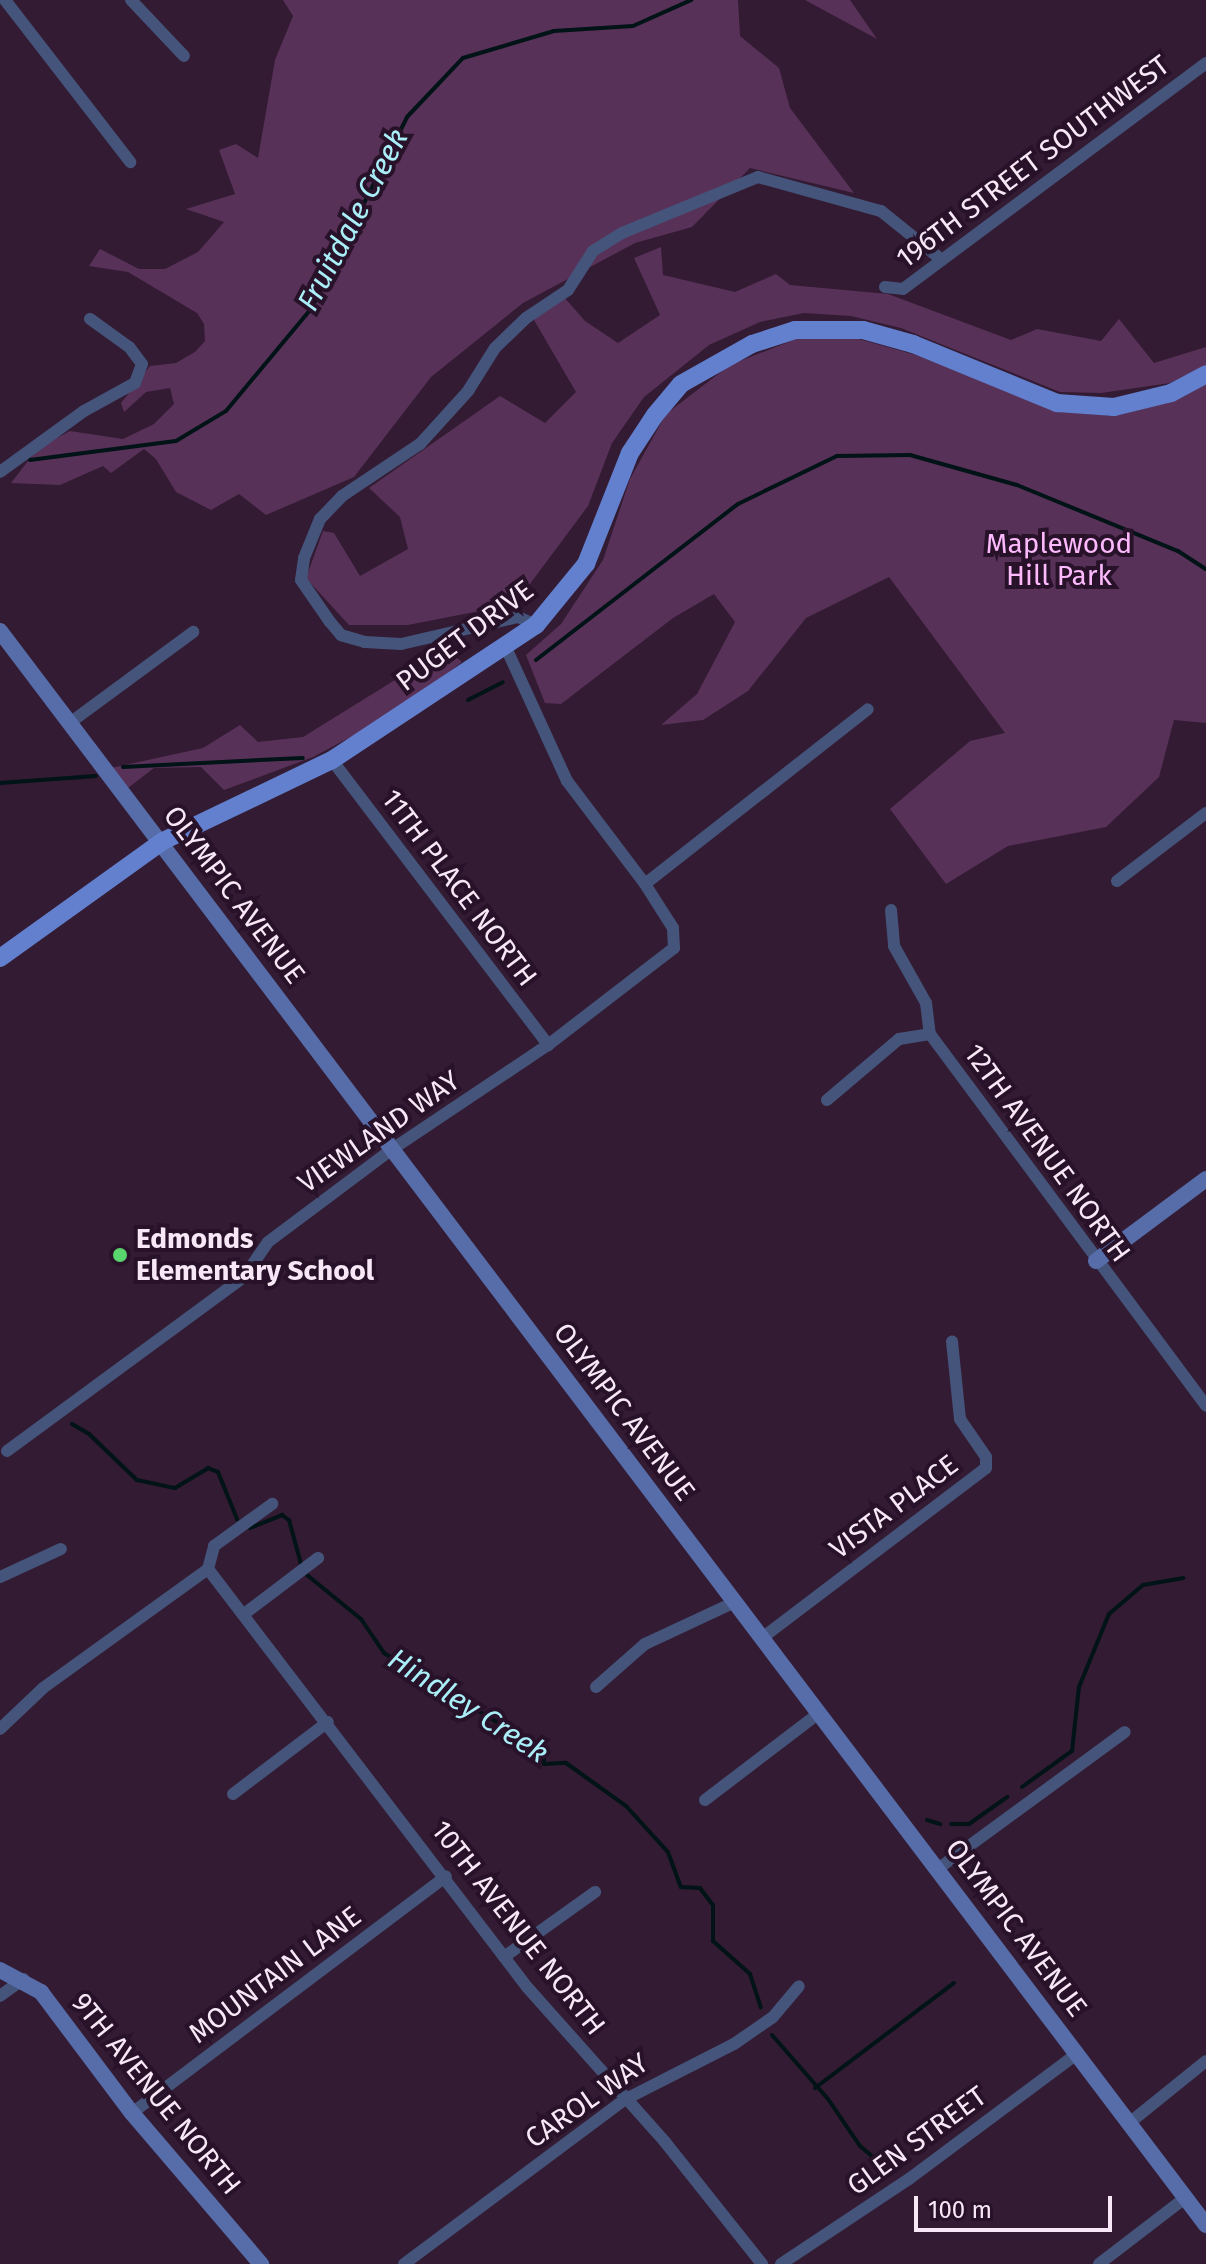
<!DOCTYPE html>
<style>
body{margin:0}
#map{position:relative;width:1206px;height:2264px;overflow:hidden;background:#331b33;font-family:"Fira Sans",sans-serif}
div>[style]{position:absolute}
.green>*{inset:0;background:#583158}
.stream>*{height:4px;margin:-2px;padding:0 2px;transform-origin:2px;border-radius:2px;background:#001316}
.street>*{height:12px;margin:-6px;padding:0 6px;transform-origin:6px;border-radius:6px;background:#45547a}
.secondary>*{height:16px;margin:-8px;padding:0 8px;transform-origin:8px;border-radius:8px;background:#566da9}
.primary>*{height:18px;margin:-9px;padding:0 9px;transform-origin:9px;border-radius:9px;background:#6280ce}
.dots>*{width:22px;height:22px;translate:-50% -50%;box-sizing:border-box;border:4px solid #281229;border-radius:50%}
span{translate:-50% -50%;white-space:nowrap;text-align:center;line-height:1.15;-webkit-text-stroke:8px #281229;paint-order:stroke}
.street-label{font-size:28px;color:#f8e8f7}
.park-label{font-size:28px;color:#fcb9fb}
.poi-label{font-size:28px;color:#f8e8f7;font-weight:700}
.left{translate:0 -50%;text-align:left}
.water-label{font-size:30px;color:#aaeff8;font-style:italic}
.scale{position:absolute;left:914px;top:2196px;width:198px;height:36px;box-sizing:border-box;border:4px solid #f8e8f7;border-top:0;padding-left:10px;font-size:24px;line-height:28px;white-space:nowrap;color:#f8e8f7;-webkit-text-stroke:6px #281229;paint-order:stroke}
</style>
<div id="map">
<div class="green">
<i style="clip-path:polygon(283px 0,738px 0,740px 36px,779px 68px,790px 108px,854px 193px,750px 168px,692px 227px,635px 243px,523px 303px,431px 377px,354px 477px,266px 515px,239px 494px,211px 510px,176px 492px,156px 459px,144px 449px,111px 473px,103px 466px,60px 485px,11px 483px,38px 448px,70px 431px,123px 439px,154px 424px,174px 404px,170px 388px,146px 392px,124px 412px,121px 403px,150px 366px,176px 363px,195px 352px,205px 341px,204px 324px,197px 313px,128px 272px,89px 266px,100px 249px,139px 269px,165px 269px,198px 252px,224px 222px,186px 209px,235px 194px,219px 150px,236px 144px,258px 158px,275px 60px,293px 16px)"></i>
<i style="clip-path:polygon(805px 0,850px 0,877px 39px)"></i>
<i style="clip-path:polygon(661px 247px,663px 275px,735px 292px,776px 274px,790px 285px,888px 294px,1011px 340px,1037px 329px,1101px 341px,1119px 319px,1154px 363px,1206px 347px,1206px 365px,1170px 383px,1101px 393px,1060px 392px,901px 328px,851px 316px,804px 313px,760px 322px,709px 345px,644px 397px,612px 443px,588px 506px,515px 604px,408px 625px,349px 625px,306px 578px,323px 531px,334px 533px,360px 576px,408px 549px,400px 517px,369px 488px,500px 396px,545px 423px,576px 392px,534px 320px,563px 296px,585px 321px,618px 343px,660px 315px,634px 258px)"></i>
<i style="clip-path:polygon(855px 338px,916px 355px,1060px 412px,1114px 416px,1167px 403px,1206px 382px,1206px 723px,1174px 720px,1159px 777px,1106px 827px,1008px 846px,946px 884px,890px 809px,970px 741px,1005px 733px,889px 577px,806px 618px,748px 691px,703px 720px,661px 725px,697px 694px,735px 622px,714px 594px,673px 618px,561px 704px,545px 703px,526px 655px,561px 624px,603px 560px,630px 479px,666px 414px,730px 365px,796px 339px)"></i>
<i style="clip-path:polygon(445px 649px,462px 662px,394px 714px,313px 757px,224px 790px,201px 767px,154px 768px,124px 791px,111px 768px,203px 748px,240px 725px,258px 742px,303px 737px)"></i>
</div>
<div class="stream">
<i style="left:30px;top:460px;width:147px;rotate:-7.4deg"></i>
<i style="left:176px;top:441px;width:58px;rotate:-31deg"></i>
<i style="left:226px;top:411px;width:133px;rotate:-50.2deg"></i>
<i style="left:311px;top:309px;width:215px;rotate:-63.4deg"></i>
<i style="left:407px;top:117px;width:81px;rotate:-46.5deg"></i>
<i style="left:463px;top:58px;width:95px;rotate:-16.5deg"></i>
<i style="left:554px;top:31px;width:79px;rotate:-3.6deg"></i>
<i style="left:633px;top:26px;width:64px;rotate:-24.1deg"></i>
<i style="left:536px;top:660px;width:255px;rotate:-37.7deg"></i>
<i style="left:738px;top:504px;width:110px;rotate:-25.9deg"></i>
<i style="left:837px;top:456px;width:73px;rotate:-0.8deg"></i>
<i style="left:910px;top:455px;width:111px;rotate:15.7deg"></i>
<i style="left:1017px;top:485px;width:174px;rotate:22.3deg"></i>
<i style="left:1178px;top:551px;width:33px;rotate:33deg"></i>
<i style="left:468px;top:700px;width:39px;rotate:-27deg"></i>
<i style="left:123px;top:767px;width:180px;rotate:-2.9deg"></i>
<i style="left:0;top:783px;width:96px;rotate:-4.2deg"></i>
<i style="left:72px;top:1424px;width:20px;rotate:30deg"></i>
<i style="left:89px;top:1434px;width:66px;rotate:43.8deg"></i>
<i style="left:137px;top:1480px;width:39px;rotate:12deg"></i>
<i style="left:175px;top:1488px;width:39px;rotate:-31deg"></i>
<i style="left:208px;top:1468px;width:11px;rotate:22deg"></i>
<i style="left:218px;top:1472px;width:51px;rotate:68deg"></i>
<i style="left:250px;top:1528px;width:35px;rotate:-22deg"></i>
<i style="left:282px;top:1515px;width:9px;rotate:36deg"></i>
<i style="left:289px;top:1520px;width:46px;rotate:74.7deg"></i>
<i style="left:307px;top:1575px;width:70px;rotate:39.2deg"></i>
<i style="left:361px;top:1619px;width:41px;rotate:55.9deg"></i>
<i style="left:384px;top:1653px;width:176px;rotate:31.5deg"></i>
<i style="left:534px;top:1745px;width:13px;rotate:42deg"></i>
<i style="left:544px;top:1754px;width:10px;rotate:90deg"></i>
<i style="left:544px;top:1764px;width:22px;rotate:-3deg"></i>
<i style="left:566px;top:1763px;width:74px;rotate:35.6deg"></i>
<i style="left:626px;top:1806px;width:62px;rotate:47.6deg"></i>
<i style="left:668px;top:1852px;width:37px;rotate:70deg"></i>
<i style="left:681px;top:1887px;width:19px;rotate:3deg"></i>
<i style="left:700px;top:1888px;width:21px;rotate:53deg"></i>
<i style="left:713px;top:1905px;width:36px;rotate:90deg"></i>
<i style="left:713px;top:1941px;width:50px;rotate:41.7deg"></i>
<i style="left:750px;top:1974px;width:35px;rotate:72deg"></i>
<i style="left:1022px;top:1787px;width:62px;rotate:-35.8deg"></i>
<i style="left:1072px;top:1751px;width:64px;rotate:-83.8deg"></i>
<i style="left:1079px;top:1687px;width:79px;rotate:-67.7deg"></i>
<i style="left:1109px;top:1614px;width:45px;rotate:-40.5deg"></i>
<i style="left:1143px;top:1585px;width:41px;rotate:-9.9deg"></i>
<i style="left:927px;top:1820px;width:14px;rotate:17deg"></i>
<i style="left:951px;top:1824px;width:18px"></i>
<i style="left:969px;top:1824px;width:47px;rotate:-35.4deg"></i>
<i style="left:772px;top:2035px;width:85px;rotate:48.8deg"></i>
<i style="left:828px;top:2099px;width:57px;rotate:55.8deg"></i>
<i style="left:860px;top:2146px;width:30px;rotate:40deg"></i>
<i style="left:815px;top:2088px;width:174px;rotate:-37.1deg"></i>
</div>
<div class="street">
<i style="left:5px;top:0;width:205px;rotate:52.3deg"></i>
<i style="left:131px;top:0;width:77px;rotate:46.6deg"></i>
<i style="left:885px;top:287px;width:18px;rotate:6deg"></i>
<i style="left:903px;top:289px;width:378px;rotate:-36.7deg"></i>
<i style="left:0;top:472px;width:104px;rotate:-36deg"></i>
<i style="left:84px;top:411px;width:58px;rotate:-28.8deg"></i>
<i style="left:135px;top:383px;width:20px;rotate:-70deg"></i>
<i style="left:142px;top:364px;width:21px;rotate:-127deg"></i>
<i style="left:129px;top:347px;width:48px;rotate:-144.3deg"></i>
<i style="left:536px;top:625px;width:20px;rotate:-156deg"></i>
<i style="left:518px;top:617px;width:120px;rotate:167deg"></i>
<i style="left:401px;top:644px;width:36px;rotate:-177deg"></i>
<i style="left:365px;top:642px;width:25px;rotate:-164deg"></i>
<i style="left:341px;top:635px;width:17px;rotate:-130deg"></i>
<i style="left:330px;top:622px;width:51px;rotate:-124.6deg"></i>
<i style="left:301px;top:580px;width:22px;rotate:-82deg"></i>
<i style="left:304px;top:558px;width:42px;rotate:-67.7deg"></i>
<i style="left:320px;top:519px;width:32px;rotate:-46deg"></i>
<i style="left:342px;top:496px;width:94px;rotate:-33.7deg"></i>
<i style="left:420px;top:444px;width:72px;rotate:-47.8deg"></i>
<i style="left:468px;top:391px;width:51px;rotate:-57.9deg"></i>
<i style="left:495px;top:348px;width:43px;rotate:-44.1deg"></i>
<i style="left:526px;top:318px;width:50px;rotate:-33.7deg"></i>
<i style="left:568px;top:290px;width:46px;rotate:-57.3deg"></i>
<i style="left:593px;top:251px;width:34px;rotate:-32deg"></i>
<i style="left:622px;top:233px;width:147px;rotate:-22.4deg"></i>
<i style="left:758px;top:177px;width:128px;rotate:15.5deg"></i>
<i style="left:881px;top:211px;width:78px;rotate:38.8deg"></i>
<i style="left:71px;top:722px;width:152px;rotate:-36.4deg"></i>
<i style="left:332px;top:760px;width:358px;rotate:52.8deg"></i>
<i style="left:1117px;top:881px;width:112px;rotate:-37.4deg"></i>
<i style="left:645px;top:884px;width:283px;rotate:-38.1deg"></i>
<i style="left:891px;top:910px;width:36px;rotate:85deg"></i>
<i style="left:894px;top:946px;width:65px;rotate:60.7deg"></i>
<i style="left:926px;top:1003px;width:31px;rotate:83deg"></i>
<i style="left:930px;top:1034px;width:463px;rotate:53.4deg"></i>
<i style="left:827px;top:1100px;width:94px;rotate:-40.3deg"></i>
<i style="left:899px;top:1039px;width:31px;rotate:-9deg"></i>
<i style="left:7px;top:1451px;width:294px;rotate:-36.3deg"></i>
<i style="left:244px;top:1277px;width:42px;rotate:-55.6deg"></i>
<i style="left:268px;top:1242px;width:154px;rotate:-36.8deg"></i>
<i style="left:391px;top:1150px;width:189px;rotate:-33.8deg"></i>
<i style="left:548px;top:1045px;width:159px;rotate:-37.6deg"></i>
<i style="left:674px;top:948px;width:20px;rotate:-93deg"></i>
<i style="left:673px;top:928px;width:52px;rotate:-122.5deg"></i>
<i style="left:645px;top:884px;width:129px;rotate:-127.1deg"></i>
<i style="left:567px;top:781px;width:146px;rotate:-114.6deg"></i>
<i style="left:208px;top:1569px;width:526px;rotate:52.65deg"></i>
<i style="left:527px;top:1987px;width:208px;rotate:48.3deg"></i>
<i style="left:665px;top:2142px;width:156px;rotate:51.5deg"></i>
<i style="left:208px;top:1569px;width:24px;rotate:-75deg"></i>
<i style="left:214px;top:1546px;width:72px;rotate:-35.9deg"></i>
<i style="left:0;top:1577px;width:67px;rotate:-24.7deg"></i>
<i style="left:244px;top:1614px;width:93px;rotate:-37.1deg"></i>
<i style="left:762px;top:1638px;width:281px;rotate:-37.2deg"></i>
<i style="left:986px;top:1468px;width:11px;rotate:-90deg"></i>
<i style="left:986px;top:1457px;width:46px;rotate:-124.4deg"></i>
<i style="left:960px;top:1419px;width:78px;rotate:-95.9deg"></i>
<i style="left:596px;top:1687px;width:65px;rotate:-41.3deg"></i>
<i style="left:645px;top:1644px;width:99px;rotate:-25deg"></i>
<i style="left:0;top:1729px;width:59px;rotate:-43.6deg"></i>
<i style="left:43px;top:1688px;width:203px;rotate:-35.8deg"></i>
<i style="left:233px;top:1794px;width:119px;rotate:-37.2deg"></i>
<i style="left:705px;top:1800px;width:143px;rotate:-37.3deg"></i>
<i style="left:939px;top:1868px;width:230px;rotate:-36.2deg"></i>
<i style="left:504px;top:1957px;width:112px;rotate:-35.5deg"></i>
<i style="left:0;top:1996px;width:29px;rotate:-36deg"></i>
<i style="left:132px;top:2113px;width:393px;rotate:-37deg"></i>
<i style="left:1128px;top:2124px;width:100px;rotate:-38.9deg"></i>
<i style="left:404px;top:2264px;width:274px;rotate:-36.7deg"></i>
<i style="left:624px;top:2100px;width:123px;rotate:-27deg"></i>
<i style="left:734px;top:2044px;width:47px;rotate:-34.7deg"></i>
<i style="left:773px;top:2017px;width:40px;rotate:-50deg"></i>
<i style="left:781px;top:2264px;width:154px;rotate:-33.6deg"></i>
<i style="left:909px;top:2179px;width:211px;rotate:-36.7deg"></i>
<i style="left:1099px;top:2264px;width:108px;rotate:-37.5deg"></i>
</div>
<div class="secondary">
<i style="left:0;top:631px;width:1999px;rotate:52.89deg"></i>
<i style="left:1096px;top:1261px;width:137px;rotate:-36.7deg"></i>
<i style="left:0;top:1970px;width:47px;rotate:28.2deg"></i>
<i style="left:41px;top:1992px;width:151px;rotate:53.1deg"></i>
<i style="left:132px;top:2113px;width:199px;rotate:49.5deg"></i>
</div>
<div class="primary">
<i style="left:0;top:958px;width:201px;rotate:-35.7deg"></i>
<i style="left:163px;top:841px;width:187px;rotate:-25.6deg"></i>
<i style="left:332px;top:760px;width:245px;rotate:-33.5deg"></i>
<i style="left:536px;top:625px;width:79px;rotate:-50.7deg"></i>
<i style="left:586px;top:564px;width:119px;rotate:-68.4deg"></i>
<i style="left:630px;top:453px;width:45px;rotate:-56.7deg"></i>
<i style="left:655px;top:415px;width:40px;rotate:-50deg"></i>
<i style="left:681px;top:384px;width:81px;rotate:-29.4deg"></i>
<i style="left:752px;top:344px;width:45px;rotate:-18deg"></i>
<i style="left:795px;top:330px;width:68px"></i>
<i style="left:863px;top:330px;width:52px;rotate:15.6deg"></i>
<i style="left:913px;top:344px;width:156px;rotate:22.3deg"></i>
<i style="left:1057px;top:403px;width:57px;rotate:4deg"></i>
<i style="left:1114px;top:407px;width:59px;rotate:-13.8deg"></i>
<i style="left:1171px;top:393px;width:40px;rotate:-28deg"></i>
</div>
<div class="dots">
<i style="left:120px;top:1255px;background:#5ad56e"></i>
</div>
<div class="street-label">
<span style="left:1033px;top:162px;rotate:-37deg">196TH STREET SOUTHWEST</span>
<span style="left:465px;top:636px;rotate:-37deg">PUGET DRIVE</span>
<span style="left:459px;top:888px;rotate:53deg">11TH PLACE NORTH</span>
<span style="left:234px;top:895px;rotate:53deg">OLYMPIC AVENUE</span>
<span style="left:379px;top:1132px;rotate:-35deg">VIEWLAND WAY</span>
<span style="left:1047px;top:1153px;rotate:54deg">12TH AVENUE NORTH</span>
<span style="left:624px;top:1412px;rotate:53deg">OLYMPIC AVENUE</span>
<span style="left:894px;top:1507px;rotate:-37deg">VISTA PLACE</span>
<span style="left:518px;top:1928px;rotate:52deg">10TH AVENUE NORTH</span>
<span style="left:1016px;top:1928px;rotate:53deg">OLYMPIC AVENUE</span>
<span style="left:275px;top:1975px;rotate:-37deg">MOUNTAIN LANE</span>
<span style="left:156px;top:2094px;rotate:51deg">9TH AVENUE NORTH</span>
<span style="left:587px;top:2101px;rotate:-35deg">CAROL WAY</span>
<span style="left:917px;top:2141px;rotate:-36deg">GLEN STREET</span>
</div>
<div class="park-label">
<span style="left:1059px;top:560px">Maplewood<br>Hill Park</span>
</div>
<div class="poi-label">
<span class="left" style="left:136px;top:1255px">Edmonds<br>Elementary School</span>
</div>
<div class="water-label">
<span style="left:353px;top:220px;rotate:-62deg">Fruitdale Creek</span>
<span style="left:468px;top:1706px;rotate:33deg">Hindley Creek</span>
</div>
<div class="scale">100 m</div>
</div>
